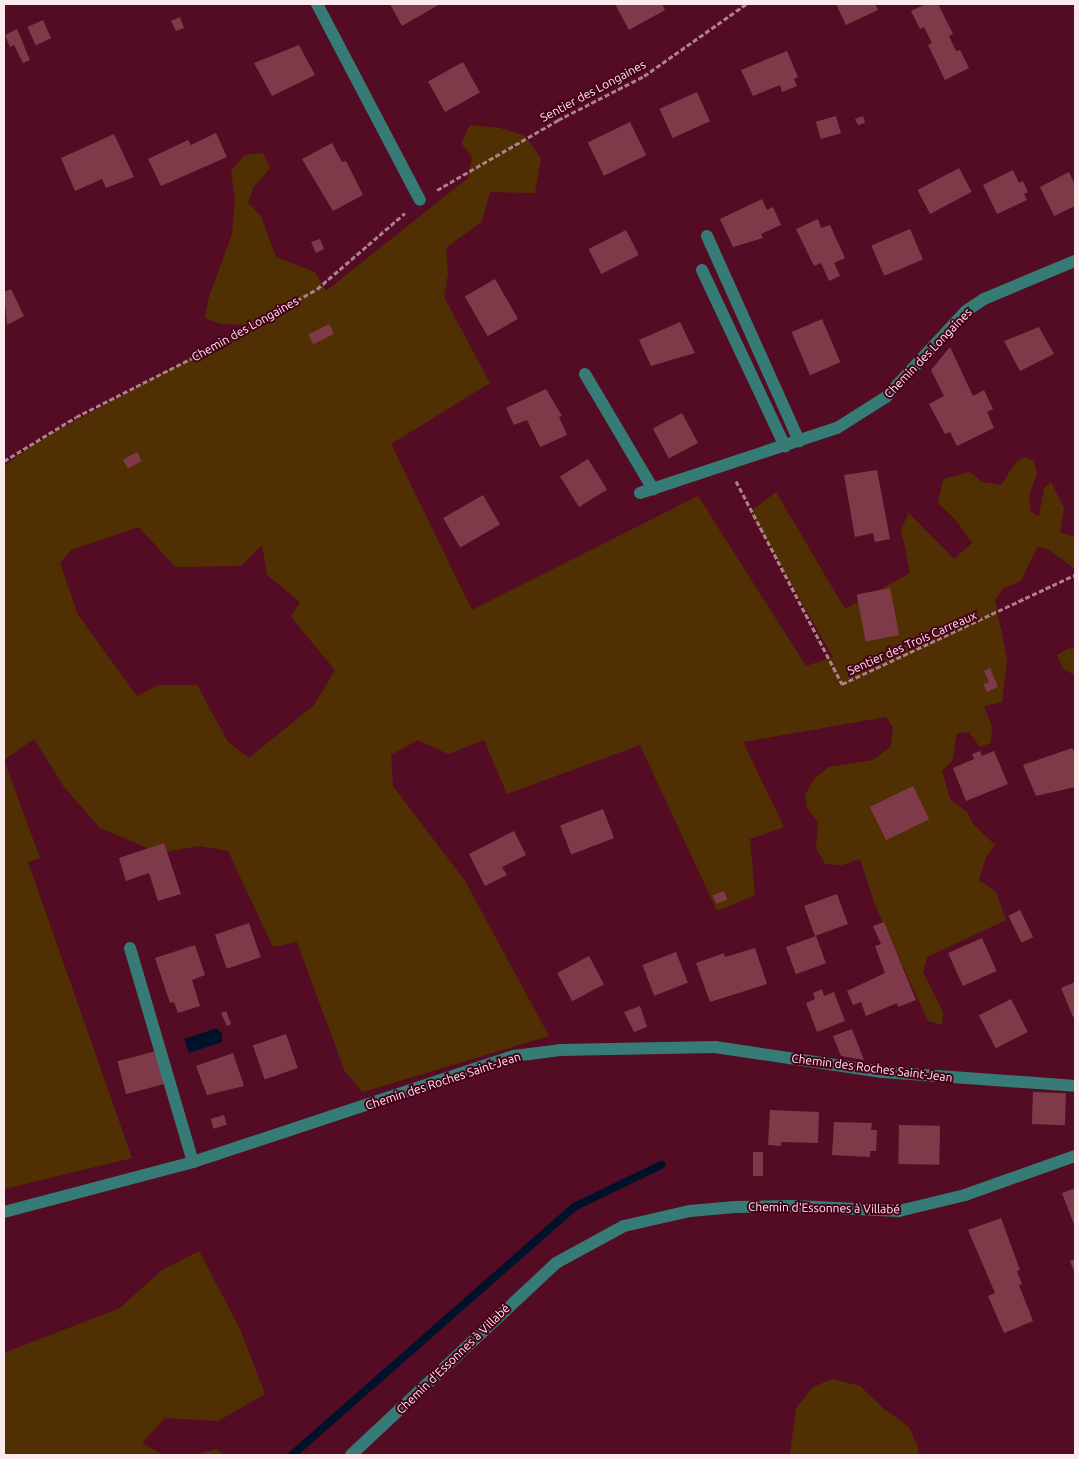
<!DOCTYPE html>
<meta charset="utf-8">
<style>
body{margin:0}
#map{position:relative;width:1079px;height:1459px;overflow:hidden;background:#540c24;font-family:Ubuntu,sans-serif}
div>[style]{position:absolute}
.green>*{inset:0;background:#503003}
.water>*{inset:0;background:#001229}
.stream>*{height:8px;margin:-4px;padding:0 4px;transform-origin:4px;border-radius:4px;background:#001229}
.building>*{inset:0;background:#7f3a4a;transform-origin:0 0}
.path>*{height:3px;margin-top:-1.5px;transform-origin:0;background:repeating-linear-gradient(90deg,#ac808d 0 5px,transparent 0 7.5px)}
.minor>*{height:12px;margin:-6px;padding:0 6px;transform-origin:6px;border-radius:6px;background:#367b75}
span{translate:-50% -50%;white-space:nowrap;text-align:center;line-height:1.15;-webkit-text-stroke:4px #48001a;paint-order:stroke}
.street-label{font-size:12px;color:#fdeaed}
.frame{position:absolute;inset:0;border:5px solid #fdeaed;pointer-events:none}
</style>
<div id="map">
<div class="green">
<i style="clip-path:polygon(evenodd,470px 125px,500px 128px,525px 136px,541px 158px,535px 193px,490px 192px,482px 221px,446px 248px,448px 274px,444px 297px,490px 383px,391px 444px,472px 610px,698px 496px,806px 666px,833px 657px,750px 512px,776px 492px,845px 609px,910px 573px,901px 529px,909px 513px,954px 559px,972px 543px,955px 519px,938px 503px,943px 479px,970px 472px,982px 482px,1001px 485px,1016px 462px,1024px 457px,1034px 461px,1037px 474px,1029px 496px,1031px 512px,1039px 516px,1044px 488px,1051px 482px,1064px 508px,1060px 532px,1075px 537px,1075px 569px,1048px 549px,1037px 547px,1021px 581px,1003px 588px,995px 600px,1007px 659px,1002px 702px,984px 706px,992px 727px,991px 743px,980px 747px,969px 732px,957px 733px,952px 761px,942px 771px,950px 799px,967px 812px,973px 824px,995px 845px,986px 857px,979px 880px,996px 892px,1006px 920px,927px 957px,923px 972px,943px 1012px,942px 1025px,928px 1021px,875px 905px,860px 859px,842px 865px,825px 864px,816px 848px,818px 822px,807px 808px,805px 795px,815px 778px,829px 767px,873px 760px,891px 746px,893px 727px,886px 717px,743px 742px,784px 827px,750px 839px,755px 895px,717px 911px,640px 745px,507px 794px,484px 740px,448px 754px,418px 740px,391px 755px,393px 786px,465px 881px,549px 1036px,363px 1092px,345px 1072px,297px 942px,273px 947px,228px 851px,199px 846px,159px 853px,100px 828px,64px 787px,34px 739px,4px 760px,40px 858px,28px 862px,132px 1158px,4px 1189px,4px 466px,40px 440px,251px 325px,221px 324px,205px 318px,209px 297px,232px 234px,235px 201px,231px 171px,245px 155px,263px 153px,270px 168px,253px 188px,248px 203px,261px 216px,276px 257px,315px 272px,326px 291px,468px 178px,472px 157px,461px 143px,470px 125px,139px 527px,175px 567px,241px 566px,262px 545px,267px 575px,300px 602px,291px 617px,335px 670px,314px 705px,249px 758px,228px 742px,197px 685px,158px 685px,137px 696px,78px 615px,60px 563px,71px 550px,139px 527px)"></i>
<i style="clip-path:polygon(1069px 648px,1075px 649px,1075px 675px,1063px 669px,1057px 655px)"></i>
<i style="clip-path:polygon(199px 1251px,240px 1329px,265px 1394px,218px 1421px,165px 1418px,142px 1443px,163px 1455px,4px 1455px,4px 1353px,120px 1308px,162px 1270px)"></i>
<i style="clip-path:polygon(832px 1379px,860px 1386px,883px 1408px,909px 1427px,919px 1450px,916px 1455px,790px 1455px,796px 1408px,813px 1387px)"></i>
<i style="clip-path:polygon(217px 1449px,224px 1455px,194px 1455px)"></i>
</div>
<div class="water">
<i style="clip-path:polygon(217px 1028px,222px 1034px,222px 1042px,189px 1053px,184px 1039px)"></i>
</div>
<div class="stream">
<i style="left:292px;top:1455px;width:376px;rotate:-41.3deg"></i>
<i style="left:574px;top:1207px;width:97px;rotate:-25.8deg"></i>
</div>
<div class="building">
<i style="clip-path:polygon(390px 4px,440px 4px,402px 26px)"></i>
<i style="clip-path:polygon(615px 4px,662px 4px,665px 10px,629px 30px)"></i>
<i style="clip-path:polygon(836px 4px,875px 4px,878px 10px,846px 25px)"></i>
<i style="clip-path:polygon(926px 4px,938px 4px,953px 34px,949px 36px,956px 51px,960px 50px,969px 68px,945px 80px,928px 45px,932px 43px,924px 27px,920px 29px,911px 11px)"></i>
<i style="clip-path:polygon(180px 17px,184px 28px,176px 31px,171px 21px)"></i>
<i style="left:43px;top:20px;width:20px;height:17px;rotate:66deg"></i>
<i style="clip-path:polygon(17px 29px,30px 60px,23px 63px,14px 45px,10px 47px,5px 35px)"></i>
<i style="clip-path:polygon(299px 45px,315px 75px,272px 96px,254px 63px)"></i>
<i style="clip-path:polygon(787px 51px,798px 77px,794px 79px,797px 86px,782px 92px,780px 85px,753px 96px,741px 70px)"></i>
<i style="left:463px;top:62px;width:35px;height:40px;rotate:61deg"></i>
<i style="left:697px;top:92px;width:32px;height:41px;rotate:66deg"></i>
<i style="left:836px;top:116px;width:18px;height:21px;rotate:74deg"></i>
<i style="clip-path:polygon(863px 116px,865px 123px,858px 125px,855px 119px)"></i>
<i style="left:630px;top:122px;width:37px;height:47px;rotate:64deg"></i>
<i style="clip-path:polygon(216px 133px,227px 157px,161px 186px,148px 159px,188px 140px,191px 145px)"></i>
<i style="clip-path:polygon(114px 134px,134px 177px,106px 188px,102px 179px,75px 191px,61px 158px)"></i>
<i style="clip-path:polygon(332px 143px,342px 162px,346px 161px,363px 195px,333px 211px,302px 159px)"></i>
<i style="left:959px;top:168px;width:27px;height:47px;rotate:62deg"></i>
<i style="clip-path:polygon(1013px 170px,1019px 183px,1023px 181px,1028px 192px,1024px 194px,1027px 200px,997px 214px,983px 185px)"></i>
<i style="clip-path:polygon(1069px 172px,1075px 185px,1075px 206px,1054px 216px,1040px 187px)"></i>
<i style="clip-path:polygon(762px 199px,767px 210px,773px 207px,781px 225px,761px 234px,763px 238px,733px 247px,720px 219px)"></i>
<i style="clip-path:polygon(818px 219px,821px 228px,830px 225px,845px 258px,834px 263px,840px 276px,829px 281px,821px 263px,814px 266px,796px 229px)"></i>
<i style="left:910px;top:229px;width:33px;height:42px;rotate:67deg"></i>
<i style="left:626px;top:230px;width:28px;height:42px;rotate:63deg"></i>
<i style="clip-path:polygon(320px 239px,324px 249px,316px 253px,311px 242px)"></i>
<i style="left:495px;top:279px;width:46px;height:35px;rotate:60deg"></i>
<i style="clip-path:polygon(11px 289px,24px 316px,7px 325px,4px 292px)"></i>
<i style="left:822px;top:319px;width:47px;height:33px;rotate:67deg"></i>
<i style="clip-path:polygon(680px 322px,695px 353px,651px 366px,639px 340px)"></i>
<i style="left:329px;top:324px;width:11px;height:23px;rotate:63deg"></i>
<i style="clip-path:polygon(1039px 327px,1054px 354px,1020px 371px,1004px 341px)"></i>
<i style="clip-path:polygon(950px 347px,973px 396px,984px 390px,993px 409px,987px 412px,994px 428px,957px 446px,950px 432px,945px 434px,929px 404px,944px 396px,931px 370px)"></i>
<i style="clip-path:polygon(546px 389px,562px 416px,559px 417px,567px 435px,540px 447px,527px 420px,514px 425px,506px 408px)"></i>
<i style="left:682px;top:413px;width:34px;height:33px;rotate:62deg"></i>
<i style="left:137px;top:452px;width:10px;height:16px;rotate:61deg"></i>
<i style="left:588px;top:459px;width:36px;height:33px;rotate:58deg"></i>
<i style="clip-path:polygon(877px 470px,890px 539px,875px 542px,873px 533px,855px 537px,844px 475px)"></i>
<i style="left:483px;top:495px;width:34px;height:46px;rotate:60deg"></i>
<i style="left:890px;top:588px;width:48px;height:34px;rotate:79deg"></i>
<i style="clip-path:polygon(990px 668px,998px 687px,987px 692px,983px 684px,989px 682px,984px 671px)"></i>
<i style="clip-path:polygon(1072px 748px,1075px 753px,1075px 787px,1036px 796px,1023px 765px)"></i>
<i style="clip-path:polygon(980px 751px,982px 756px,994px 751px,1008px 784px,966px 801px,953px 768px,974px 759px,972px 754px)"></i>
<i style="left:913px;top:786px;width:37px;height:48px;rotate:64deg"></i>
<i style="left:603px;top:809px;width:31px;height:46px;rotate:69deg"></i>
<i style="clip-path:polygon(514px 831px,526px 855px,502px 867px,507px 875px,485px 886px,469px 854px)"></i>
<i style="clip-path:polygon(164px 843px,181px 894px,158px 901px,149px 873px,126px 881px,119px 858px)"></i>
<i style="left:724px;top:891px;width:9px;height:12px;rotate:69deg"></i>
<i style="left:837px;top:894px;width:32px;height:35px;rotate:70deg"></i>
<i style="left:1020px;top:910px;width:30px;height:13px;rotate:64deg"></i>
<i style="clip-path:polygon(884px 922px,916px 1000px,898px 1007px,897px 1003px,866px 1016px,861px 1002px,853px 1005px,847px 991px,885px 973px,875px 946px,881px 944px,873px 926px)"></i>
<i style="left:249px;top:923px;width:36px;height:36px;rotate:71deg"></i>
<i style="left:816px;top:936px;width:29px;height:32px;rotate:70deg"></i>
<i style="left:982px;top:938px;width:36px;height:37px;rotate:66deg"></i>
<i style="clip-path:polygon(195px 945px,205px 975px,192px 980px,200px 1006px,178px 1013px,174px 1002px,170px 1003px,155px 958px)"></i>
<i style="clip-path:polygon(755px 948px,767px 984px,710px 1002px,696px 963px,724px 953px,725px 957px)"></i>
<i style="left:676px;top:952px;width:33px;height:36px;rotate:69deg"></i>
<i style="left:589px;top:956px;width:32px;height:36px;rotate:62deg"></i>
<i style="clip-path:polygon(1075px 982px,1075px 1016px,1073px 1017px,1061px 988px)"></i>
<i style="clip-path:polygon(822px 989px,824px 996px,834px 992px,845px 1021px,817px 1032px,806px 1003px,815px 999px,813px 993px)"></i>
<i style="left:1011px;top:999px;width:37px;height:36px;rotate:63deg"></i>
<i style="clip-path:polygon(640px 1006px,647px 1027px,634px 1032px,624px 1012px)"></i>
<i style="clip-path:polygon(226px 1011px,231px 1024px,227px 1026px,221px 1013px)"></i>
<i style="clip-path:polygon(852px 1029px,864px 1060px,841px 1056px,833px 1036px)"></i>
<i style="left:286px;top:1034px;width:36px;height:35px;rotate:71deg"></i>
<i style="left:156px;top:1051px;width:34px;height:40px;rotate:75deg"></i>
<i style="clip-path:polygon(233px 1053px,244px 1086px,207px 1095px,196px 1066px)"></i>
<i style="left:1033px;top:1092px;width:33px;height:32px;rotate:2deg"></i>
<i style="clip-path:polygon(770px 1110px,819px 1112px,818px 1143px,781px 1142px,781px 1146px,768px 1145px)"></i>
<i style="left:224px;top:1115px;width:10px;height:14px;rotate:73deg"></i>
<i style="clip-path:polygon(834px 1122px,872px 1123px,871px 1130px,877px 1130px,876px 1151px,870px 1151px,870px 1157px,832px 1155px)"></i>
<i style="left:899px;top:1125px;width:41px;height:39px;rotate:1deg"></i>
<i style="left:753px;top:1152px;width:10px;height:24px"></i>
<i style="clip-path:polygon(1075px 1188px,1075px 1227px,1062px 1193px)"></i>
<i style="clip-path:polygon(1001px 1218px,1020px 1270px,1017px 1271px,1022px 1284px,1019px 1285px,1033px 1321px,1004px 1333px,988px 1296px,995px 1293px,968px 1230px)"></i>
<i style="clip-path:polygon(1075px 1259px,1075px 1274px,1070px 1261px)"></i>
</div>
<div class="path">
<i style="left:437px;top:190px;width:140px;rotate:-30deg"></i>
<i style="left:558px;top:120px;width:97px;rotate:-27.1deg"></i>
<i style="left:644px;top:76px;width:125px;rotate:-35.2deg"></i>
<i style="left:4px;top:461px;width:84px;rotate:-31.4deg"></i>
<i style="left:76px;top:417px;width:153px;rotate:-26.9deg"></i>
<i style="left:212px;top:348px;width:120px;rotate:-29.3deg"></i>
<i style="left:317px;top:289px;width:116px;rotate:-40.8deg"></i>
<i style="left:736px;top:481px;width:229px;rotate:62.4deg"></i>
<i style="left:842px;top:684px;width:257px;rotate:-25.1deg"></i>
<i style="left:4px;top:1453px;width:2px;rotate:90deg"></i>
</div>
<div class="minor">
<i style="left:317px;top:4px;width:221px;rotate:62.3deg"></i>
<i style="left:707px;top:236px;width:225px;rotate:65.8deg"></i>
<i style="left:702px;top:270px;width:195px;rotate:64.8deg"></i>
<i style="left:585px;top:374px;width:134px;rotate:59.4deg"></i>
<i style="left:640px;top:493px;width:207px;rotate:-18.3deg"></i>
<i style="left:837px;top:428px;width:58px;rotate:-32.3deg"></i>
<i style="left:886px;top:397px;width:117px;rotate:-47.1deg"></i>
<i style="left:966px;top:311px;width:22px;rotate:-34deg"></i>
<i style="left:984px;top:299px;width:99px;rotate:-22.7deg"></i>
<i style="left:130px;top:948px;width:223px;rotate:73.6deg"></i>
<i style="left:4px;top:1212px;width:196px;rotate:-14.8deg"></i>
<i style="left:193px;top:1162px;width:338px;rotate:-18.3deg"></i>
<i style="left:514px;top:1056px;width:46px;rotate:-7.4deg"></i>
<i style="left:560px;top:1050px;width:155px;rotate:-1.1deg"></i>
<i style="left:715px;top:1047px;width:169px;rotate:8.5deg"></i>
<i style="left:882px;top:1072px;width:194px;rotate:4.1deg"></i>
<i style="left:351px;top:1455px;width:281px;rotate:-43.1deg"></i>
<i style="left:556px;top:1263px;width:77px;rotate:-28.6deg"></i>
<i style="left:624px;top:1226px;width:68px;rotate:-12.8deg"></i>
<i style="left:690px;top:1211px;width:45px;rotate:-5.1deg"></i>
<i style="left:735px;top:1207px;width:60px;rotate:-1deg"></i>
<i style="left:795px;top:1206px;width:104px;rotate:2.8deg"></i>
<i style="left:899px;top:1211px;width:68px;rotate:-13.6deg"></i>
<i style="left:965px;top:1195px;width:117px;rotate:-19.5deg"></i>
</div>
<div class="street-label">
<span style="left:593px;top:91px;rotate:-28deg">Sentier des Longaines</span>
<span style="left:245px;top:329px;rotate:-29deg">Chemin des Longaines</span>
<span style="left:928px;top:353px;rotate:-46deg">Chemin des Longaines</span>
<span style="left:912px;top:643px;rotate:-24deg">Sentier des Trois Carreaux</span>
<span style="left:872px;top:1068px;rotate:7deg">Chemin des Roches Saint-Jean</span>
<span style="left:443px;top:1081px;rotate:-18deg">Chemin des Roches Saint-Jean</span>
<span style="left:824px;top:1208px;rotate:1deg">Chemin d'Essonnes à Villabé</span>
<span style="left:453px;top:1359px;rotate:-44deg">Chemin d'Essonnes à Villabé</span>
</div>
<div class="frame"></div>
</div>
